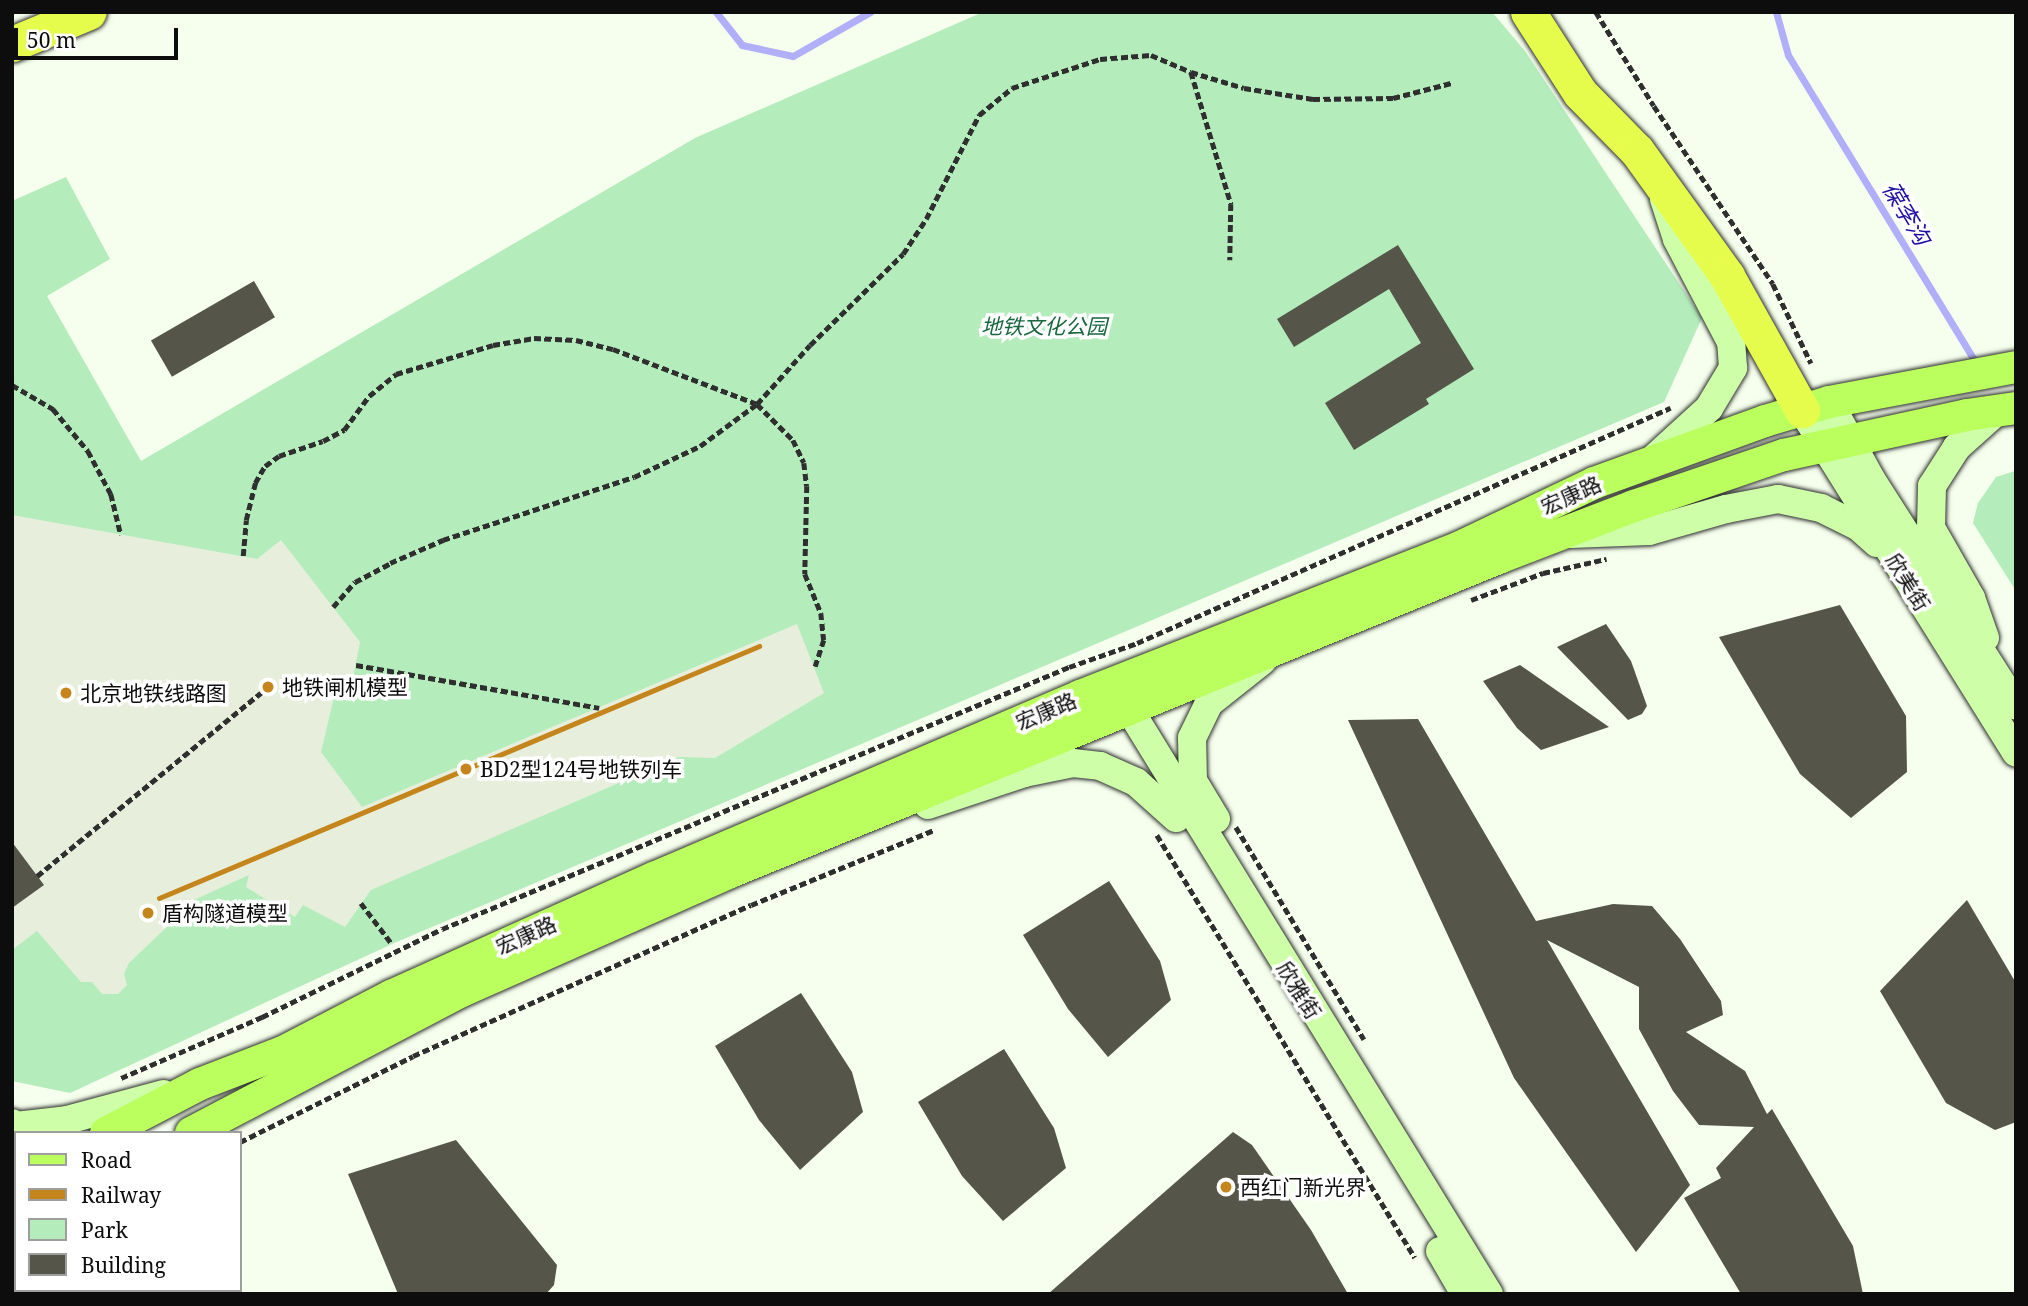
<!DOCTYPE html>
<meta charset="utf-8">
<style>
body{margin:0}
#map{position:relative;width:2028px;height:1306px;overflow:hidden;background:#f6ffed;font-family:"Noto Serif","Noto Sans SC",serif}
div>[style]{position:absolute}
.green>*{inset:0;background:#b4ecbc}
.plaza>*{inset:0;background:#e7efdc}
.stream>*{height:7px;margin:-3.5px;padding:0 3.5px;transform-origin:3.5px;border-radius:3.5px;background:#b1aefa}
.building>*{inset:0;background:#555649;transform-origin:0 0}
.path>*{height:4.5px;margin-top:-2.25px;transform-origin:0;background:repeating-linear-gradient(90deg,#2f2f2f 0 7px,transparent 0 10.5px)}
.roads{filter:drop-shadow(0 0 2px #2f2f2f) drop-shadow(0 0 2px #2f2f2f)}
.secondary>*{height:28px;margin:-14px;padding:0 14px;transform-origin:14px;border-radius:14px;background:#ceffa8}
.primary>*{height:32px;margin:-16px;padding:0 16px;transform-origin:16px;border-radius:16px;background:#baff5d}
.highway>*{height:35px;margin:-17.5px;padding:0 17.5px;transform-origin:17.5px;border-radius:17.5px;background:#e6fc4d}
.rail>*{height:5px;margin:-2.5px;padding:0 2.5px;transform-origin:2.5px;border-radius:2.5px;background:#c5851d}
.dots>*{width:19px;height:19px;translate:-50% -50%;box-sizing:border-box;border:4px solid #fff;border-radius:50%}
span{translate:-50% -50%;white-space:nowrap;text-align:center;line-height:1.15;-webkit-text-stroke:7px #fff;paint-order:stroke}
.park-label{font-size:21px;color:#1a683e;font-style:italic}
.street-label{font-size:21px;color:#0d0d0d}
.poi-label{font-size:21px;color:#0d0d0d}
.left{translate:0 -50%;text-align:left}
.water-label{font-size:23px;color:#1f0fa5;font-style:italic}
.frame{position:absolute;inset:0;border:14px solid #0d0d0d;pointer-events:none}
.legend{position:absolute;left:14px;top:1131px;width:228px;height:161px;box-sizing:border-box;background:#fff;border:2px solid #9e9e9e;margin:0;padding:9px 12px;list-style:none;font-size:21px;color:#0d0d0d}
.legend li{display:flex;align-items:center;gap:14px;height:35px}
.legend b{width:35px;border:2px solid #9e9e9e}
.scale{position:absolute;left:14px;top:28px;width:164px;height:32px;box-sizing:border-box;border:4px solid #0d0d0d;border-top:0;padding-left:9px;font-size:21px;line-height:24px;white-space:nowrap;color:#0d0d0d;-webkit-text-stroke:5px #fff;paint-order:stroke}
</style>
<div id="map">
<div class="green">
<i style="clip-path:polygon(983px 12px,1492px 12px,1525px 51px,1702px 318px,1664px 402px,392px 944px,70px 1093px,12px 1081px,12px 201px,66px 177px,110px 259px,47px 296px,141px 461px,695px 138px)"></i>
<i style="clip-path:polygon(2015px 471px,2016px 472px,2016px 591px,1973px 523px,1978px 503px,1996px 477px)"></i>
</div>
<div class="plaza">
<i style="clip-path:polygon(12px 515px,257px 559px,281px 540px,360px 642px,351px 688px,335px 693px,321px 752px,362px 807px,797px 624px,824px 693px,715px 758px,679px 757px,371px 890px,345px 927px,303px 905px,295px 917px,246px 887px,249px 875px,165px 913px,170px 924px,129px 963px,124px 974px,127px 985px,118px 994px,102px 994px,92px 982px,81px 982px,37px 931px,12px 950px)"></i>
</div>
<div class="stream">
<i style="left:716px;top:12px;width:42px;rotate:51.8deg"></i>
<i style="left:742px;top:45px;width:52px;rotate:12.2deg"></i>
<i style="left:793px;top:56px;width:89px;rotate:-29.7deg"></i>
<i style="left:1776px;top:12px;width:45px;rotate:74.4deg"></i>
<i style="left:1788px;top:55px;width:363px;rotate:58.6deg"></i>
</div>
<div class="building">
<i style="clip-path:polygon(1398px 245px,1474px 369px,1426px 399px,1429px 404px,1354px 450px,1325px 403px,1421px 343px,1389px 289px,1294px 347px,1277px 319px)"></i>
<i style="left:254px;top:281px;width:42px;height:119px;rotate:60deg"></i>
<i style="clip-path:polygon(1840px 605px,1906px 716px,1907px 772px,1851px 818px,1800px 774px,1719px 637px)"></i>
<i style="clip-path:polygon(1606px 624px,1631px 661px,1647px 706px,1642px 714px,1628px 720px,1557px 647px)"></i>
<i style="clip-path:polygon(1520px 665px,1609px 727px,1541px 750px,1517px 728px,1483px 681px)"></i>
<i style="clip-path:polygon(1418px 719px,1536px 921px,1613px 904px,1652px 906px,1680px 939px,1721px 1001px,1723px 1015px,1686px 1032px,1745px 1071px,1767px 1114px,1772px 1109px,1853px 1246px,1863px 1294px,1741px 1294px,1684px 1198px,1721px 1178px,1716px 1168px,1754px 1127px,1699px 1125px,1673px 1091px,1639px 1029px,1639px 987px,1547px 940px,1690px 1185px,1636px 1252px,1514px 1078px,1348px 720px)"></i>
<i style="clip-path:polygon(12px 842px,44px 885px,12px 908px)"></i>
<i style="clip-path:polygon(1109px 881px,1160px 961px,1171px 1000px,1108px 1057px,1068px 1009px,1023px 935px)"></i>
<i style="clip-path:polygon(1967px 900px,2016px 983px,2016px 1122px,1995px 1130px,1946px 1103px,1880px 991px)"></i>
<i style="clip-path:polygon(801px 993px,852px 1072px,863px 1112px,800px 1170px,759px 1120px,715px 1046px)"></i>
<i style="clip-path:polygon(1004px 1049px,1054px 1128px,1066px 1168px,1003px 1221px,962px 1176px,918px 1102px)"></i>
<i style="clip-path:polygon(1233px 1132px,1252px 1145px,1311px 1230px,1348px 1294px,1048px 1294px)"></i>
<i style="clip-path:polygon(456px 1140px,557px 1265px,554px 1285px,546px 1294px,398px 1294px,348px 1174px)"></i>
</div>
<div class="path">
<i style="left:1596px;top:12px;width:110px;rotate:58.3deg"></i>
<i style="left:1654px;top:106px;width:214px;rotate:56.2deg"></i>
<i style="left:1773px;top:284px;width:88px;rotate:64.3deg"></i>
<i style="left:1191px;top:72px;width:138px;rotate:73.1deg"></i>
<i style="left:1231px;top:204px;width:56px;rotate:91deg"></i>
<i style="left:12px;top:385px;width:48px;rotate:30.3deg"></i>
<i style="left:53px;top:409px;width:55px;rotate:50.2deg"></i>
<i style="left:88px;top:451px;width:49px;rotate:61.9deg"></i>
<i style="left:111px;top:494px;width:42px;rotate:76.3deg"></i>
<i style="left:243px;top:556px;width:36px;rotate:-85deg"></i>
<i style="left:246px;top:520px;width:38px;rotate:-76deg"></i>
<i style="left:255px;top:483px;width:20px;rotate:-60deg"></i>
<i style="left:265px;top:466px;width:17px;rotate:-36deg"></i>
<i style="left:279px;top:456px;width:46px;rotate:-18.8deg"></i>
<i style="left:323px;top:441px;width:24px;rotate:-28deg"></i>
<i style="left:344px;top:430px;width:42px;rotate:-53.7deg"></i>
<i style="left:369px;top:396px;width:35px;rotate:-39deg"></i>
<i style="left:396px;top:374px;width:101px;rotate:-16.6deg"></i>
<i style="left:493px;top:345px;width:42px;rotate:-9.7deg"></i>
<i style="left:534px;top:338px;width:42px;rotate:2.7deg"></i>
<i style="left:576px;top:340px;width:38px;rotate:14deg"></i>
<i style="left:613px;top:349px;width:154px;rotate:20.9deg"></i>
<i style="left:757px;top:404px;width:51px;rotate:45deg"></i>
<i style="left:793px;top:440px;width:25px;rotate:64deg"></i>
<i style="left:804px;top:463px;width:23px;rotate:83deg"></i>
<i style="left:807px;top:486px;width:88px;rotate:91.3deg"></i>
<i style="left:805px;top:574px;width:42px;rotate:67.7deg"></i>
<i style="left:821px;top:613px;width:27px;rotate:84deg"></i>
<i style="left:824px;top:640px;width:28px;rotate:108deg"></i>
<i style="left:1471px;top:600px;width:77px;rotate:-20.6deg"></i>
<i style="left:1543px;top:573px;width:65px;rotate:-12.5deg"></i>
<i style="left:333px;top:607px;width:33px;rotate:-49deg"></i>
<i style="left:355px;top:582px;width:40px;rotate:-28deg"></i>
<i style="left:390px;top:563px;width:58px;rotate:-23.5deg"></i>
<i style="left:443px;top:540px;width:201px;rotate:-18.3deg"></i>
<i style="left:634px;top:477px;width:73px;rotate:-25.2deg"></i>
<i style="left:700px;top:446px;width:71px;rotate:-36.4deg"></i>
<i style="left:757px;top:404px;width:79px;rotate:-48.1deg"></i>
<i style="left:810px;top:345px;width:130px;rotate:-44.4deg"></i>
<i style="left:903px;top:254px;width:42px;rotate:-56.7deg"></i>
<i style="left:926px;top:219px;width:117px;rotate:-63deg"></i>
<i style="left:979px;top:115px;width:43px;rotate:-39.3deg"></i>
<i style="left:1012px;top:88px;width:93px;rotate:-18.2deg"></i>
<i style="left:1100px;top:59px;width:51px;rotate:-4.5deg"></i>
<i style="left:1151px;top:55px;width:43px;rotate:23deg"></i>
<i style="left:1191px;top:72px;width:55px;rotate:16.8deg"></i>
<i style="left:1244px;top:88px;width:70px;rotate:9.1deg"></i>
<i style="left:1313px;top:99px;width:80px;rotate:-0.7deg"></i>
<i style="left:1393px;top:98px;width:60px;rotate:-14.5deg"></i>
<i style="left:356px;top:665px;width:247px;rotate:10deg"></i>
<i style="left:1236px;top:827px;width:248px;rotate:58.9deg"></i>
<i style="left:1157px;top:835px;width:495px;rotate:58.6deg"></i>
<i style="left:37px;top:876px;width:298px;rotate:-39.3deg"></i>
<i style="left:361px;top:903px;width:51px;rotate:52.9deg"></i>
<i style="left:121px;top:1078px;width:154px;rotate:-23.4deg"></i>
<i style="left:262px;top:1017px;width:200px;rotate:-26.1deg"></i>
<i style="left:442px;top:929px;width:680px;rotate:-22.68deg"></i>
<i style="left:1069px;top:667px;width:72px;rotate:-19.4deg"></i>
<i style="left:1137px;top:643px;width:583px;rotate:-23.79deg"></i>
<i style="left:240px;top:1142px;width:193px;rotate:-26.4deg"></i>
<i style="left:413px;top:1056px;width:370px;rotate:-24.1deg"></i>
<i style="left:751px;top:905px;width:198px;rotate:-22.3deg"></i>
</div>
<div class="roads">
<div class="secondary">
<i style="left:1829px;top:402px;width:88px;rotate:61.4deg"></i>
<i style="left:1871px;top:479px;width:269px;rotate:57.4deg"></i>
<i style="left:1802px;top:410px;width:404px;rotate:58deg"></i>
<i style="left:1651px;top:461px;width:79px;rotate:-42.4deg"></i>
<i style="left:1709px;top:408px;width:47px;rotate:-59deg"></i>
<i style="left:1733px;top:368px;width:26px;rotate:-94deg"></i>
<i style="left:1731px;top:342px;width:116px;rotate:-117.7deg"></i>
<i style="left:1677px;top:239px;width:42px;rotate:-108deg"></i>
<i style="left:1570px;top:534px;width:79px;rotate:-2.2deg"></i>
<i style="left:1649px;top:531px;width:80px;rotate:-15.9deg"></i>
<i style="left:1726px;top:509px;width:53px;rotate:-10.9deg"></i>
<i style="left:1778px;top:499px;width:44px;rotate:11.8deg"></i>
<i style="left:1821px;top:508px;width:42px;rotate:26.6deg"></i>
<i style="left:1859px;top:527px;width:24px;rotate:42deg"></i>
<i style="left:1985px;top:638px;width:42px;rotate:-109.3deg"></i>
<i style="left:1971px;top:598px;width:81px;rotate:-119.7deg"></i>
<i style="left:1931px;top:528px;width:42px;rotate:-88.6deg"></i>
<i style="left:1932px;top:486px;width:46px;rotate:-57.3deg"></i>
<i style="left:1957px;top:447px;width:52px;rotate:-41.9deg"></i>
<i style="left:1118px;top:691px;width:708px;rotate:58.4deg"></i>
<i style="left:928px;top:805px;width:101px;rotate:-18.4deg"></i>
<i style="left:1024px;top:773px;width:50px;rotate:-11.5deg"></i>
<i style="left:1073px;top:763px;width:27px;rotate:6deg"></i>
<i style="left:1100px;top:766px;width:39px;rotate:24deg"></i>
<i style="left:1136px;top:782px;width:54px;rotate:42deg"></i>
<i style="left:1216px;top:819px;width:44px;rotate:-121.2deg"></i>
<i style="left:1193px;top:781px;width:43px;rotate:-91.3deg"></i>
<i style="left:1192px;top:738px;width:39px;rotate:-64deg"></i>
<i style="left:1209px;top:703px;width:68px;rotate:-38.4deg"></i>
<i style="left:12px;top:1123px;width:5px;rotate:37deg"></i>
<i style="left:16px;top:1126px;width:51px;rotate:-6.7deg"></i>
<i style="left:67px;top:1120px;width:100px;rotate:-15deg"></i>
<i style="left:1440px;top:1251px;width:50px;rotate:59.8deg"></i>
<i style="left:115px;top:1290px;width:4px;rotate:63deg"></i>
</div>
<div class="primary">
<i style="left:106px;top:1133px;width:106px;rotate:-27.5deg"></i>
<i style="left:200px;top:1084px;width:89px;rotate:-21.1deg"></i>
<i style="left:283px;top:1052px;width:122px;rotate:-27.4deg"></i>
<i style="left:391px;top:996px;width:288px;rotate:-24.2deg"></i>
<i style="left:654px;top:878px;width:463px;rotate:-23.1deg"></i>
<i style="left:1080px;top:696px;width:408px;rotate:-21.4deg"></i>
<i style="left:1460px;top:547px;width:148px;rotate:-25.5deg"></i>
<i style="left:1594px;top:483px;width:182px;rotate:-19.9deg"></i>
<i style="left:1765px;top:421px;width:67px;rotate:-16.5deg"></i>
<i style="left:1829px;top:402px;width:190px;rotate:-10.6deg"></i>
<i style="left:191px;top:1133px;width:306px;rotate:-27.7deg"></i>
<i style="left:462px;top:991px;width:291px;rotate:-23.9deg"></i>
<i style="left:728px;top:873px;width:835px;rotate:-22.23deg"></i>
<i style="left:1501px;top:557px;width:142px;rotate:-21deg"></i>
<i style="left:1634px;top:506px;width:158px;rotate:-18.8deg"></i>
<i style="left:1784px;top:455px;width:187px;rotate:-12.3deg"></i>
<i style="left:1967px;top:415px;width:49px;rotate:-8.1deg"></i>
<i style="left:12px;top:1186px;width:6px;rotate:51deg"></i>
<i style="left:12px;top:1221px;width:4px;rotate:-27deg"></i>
<i style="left:87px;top:1290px;width:5px;rotate:53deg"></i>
</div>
<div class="highway">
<i style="left:1528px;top:12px;width:96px;rotate:57.3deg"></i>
<i style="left:1580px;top:93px;width:81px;rotate:45.5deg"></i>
<i style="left:1637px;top:151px;width:154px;rotate:54.2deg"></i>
<i style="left:1727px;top:276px;width:154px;rotate:60.8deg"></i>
<i style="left:12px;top:44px;width:83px;rotate:-22.6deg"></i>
</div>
</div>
<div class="rail">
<i style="left:159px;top:898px;width:651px;rotate:-22.78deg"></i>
</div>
<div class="dots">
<i style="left:268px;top:687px;background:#c5851d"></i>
<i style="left:66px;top:693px;background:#c5851d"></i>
<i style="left:466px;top:769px;background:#c5851d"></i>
<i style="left:148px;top:913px;background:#c5851d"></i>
<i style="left:1226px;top:1187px;background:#c5851d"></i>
</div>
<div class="park-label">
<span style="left:1044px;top:326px">地铁文化公园</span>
</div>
<div class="street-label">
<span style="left:1571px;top:495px;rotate:-24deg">宏康路</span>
<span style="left:1908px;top:582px;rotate:58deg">欣美街</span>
<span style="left:1046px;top:711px;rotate:-23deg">宏康路</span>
<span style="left:526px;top:935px;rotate:-24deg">宏康路</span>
<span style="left:1299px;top:990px;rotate:58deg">欣雅街</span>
</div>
<div class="poi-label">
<span class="left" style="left:282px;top:687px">地铁闸机模型</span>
<span class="left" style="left:80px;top:693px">北京地铁线路图</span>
<span class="left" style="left:480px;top:769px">BD2型124号地铁列车</span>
<span class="left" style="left:162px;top:913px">盾构隧道模型</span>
<span class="left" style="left:1240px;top:1187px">西红门新光界</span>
</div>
<div class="water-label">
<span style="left:1907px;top:213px;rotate:59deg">葆李沟</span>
</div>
<div class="frame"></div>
<ul class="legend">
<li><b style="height:9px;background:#baff5d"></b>Road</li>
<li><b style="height:9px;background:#c5851d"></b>Railway</li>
<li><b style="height:19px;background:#b4ecbc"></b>Park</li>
<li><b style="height:19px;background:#555649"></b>Building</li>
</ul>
<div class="scale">50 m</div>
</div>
